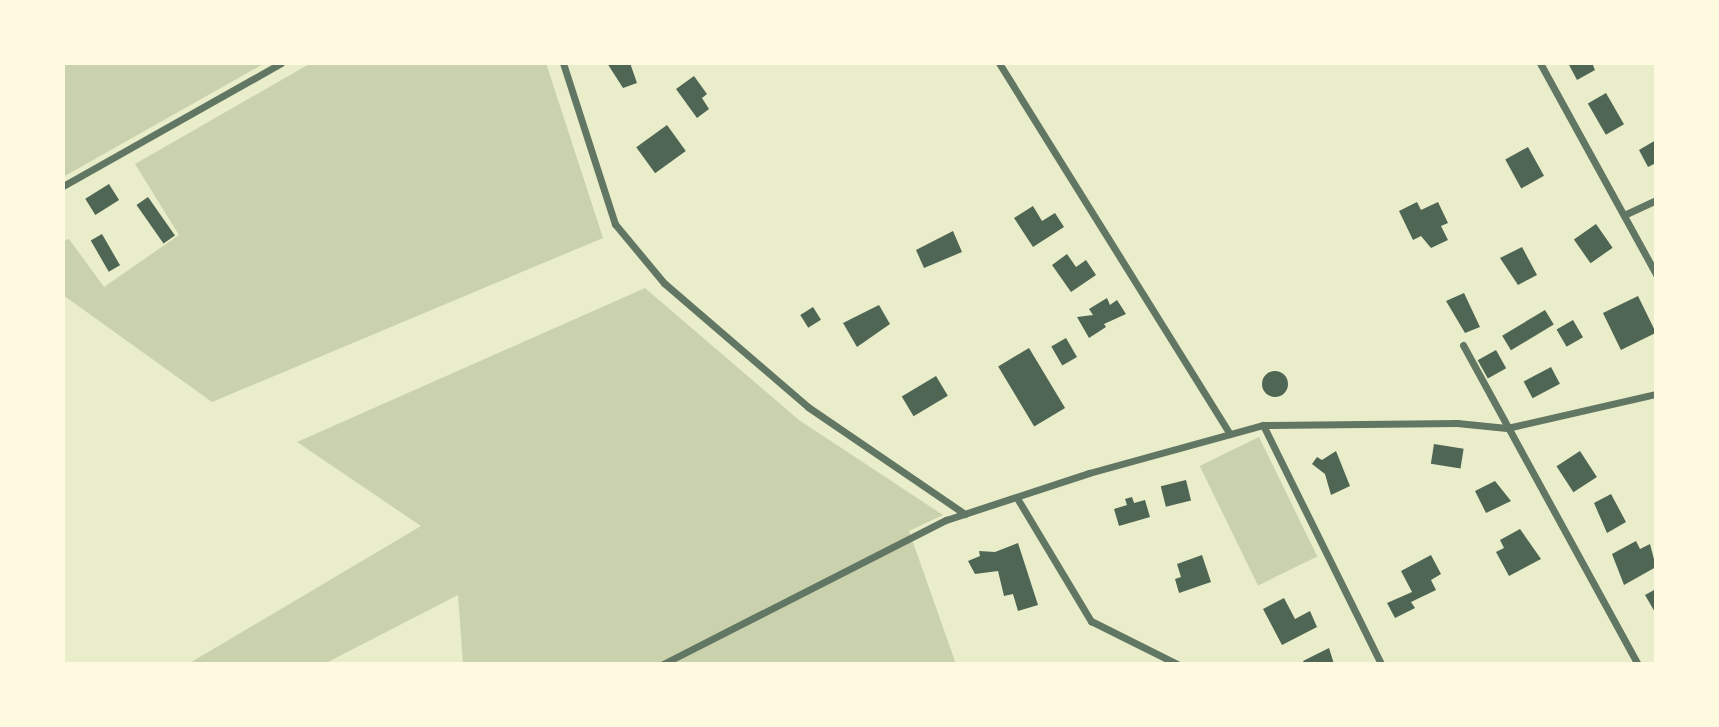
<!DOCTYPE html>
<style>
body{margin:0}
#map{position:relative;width:1719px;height:727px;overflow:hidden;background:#e9edc9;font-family:"Alegreya Sans",sans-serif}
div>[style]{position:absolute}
.green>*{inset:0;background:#cad2ad;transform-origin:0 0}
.building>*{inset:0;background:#4f6655;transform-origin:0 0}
.round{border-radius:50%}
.minor>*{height:7px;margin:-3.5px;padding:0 3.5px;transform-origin:3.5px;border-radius:3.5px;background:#617663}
span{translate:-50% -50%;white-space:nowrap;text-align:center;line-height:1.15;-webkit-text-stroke:7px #fefae0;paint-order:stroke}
.frame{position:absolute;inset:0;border:65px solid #fefae0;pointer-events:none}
</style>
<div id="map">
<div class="green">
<i style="clip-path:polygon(63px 63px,265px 63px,63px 177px)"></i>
<i style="clip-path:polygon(311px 63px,546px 63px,603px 238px,212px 402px,63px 295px,63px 241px,69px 239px,104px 287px,179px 235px,135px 164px)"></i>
<i style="clip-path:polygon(645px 288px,799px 420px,943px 515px,909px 531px,956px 664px,463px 664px,458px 595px,324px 664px,188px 664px,421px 526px,297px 442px)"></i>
<i style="left:1259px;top:437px;width:133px;height:66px;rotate:64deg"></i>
</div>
<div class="building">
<i style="clip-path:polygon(607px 63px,630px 63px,637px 83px,623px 88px)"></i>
<i style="clip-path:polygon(1568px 63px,1592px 63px,1595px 70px,1577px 80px)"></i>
<i style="clip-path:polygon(694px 76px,707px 94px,702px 98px,709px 109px,697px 118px,676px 89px)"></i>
<i style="left:1606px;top:93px;width:36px;height:21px;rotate:60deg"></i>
<i style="left:667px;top:125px;width:32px;height:38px;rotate:54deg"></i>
<i style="clip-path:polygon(1656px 140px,1656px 163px,1648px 167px,1639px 150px)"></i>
<i style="left:1528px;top:147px;width:33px;height:26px;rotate:61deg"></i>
<i style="left:109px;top:184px;width:19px;height:28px;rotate:58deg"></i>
<i style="left:148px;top:197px;width:47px;height:14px;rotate:55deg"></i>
<i style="clip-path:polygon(1417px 202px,1421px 210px,1438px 202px,1448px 223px,1441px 226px,1448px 240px,1431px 248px,1421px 236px,1413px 240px,1399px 211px)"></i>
<i style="clip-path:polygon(1033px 206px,1042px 221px,1055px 213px,1064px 227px,1033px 247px,1014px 218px)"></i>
<i style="left:1596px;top:224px;width:29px;height:27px;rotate:55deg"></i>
<i style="clip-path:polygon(953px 231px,962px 252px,924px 268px,916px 250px)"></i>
<i style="left:102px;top:234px;width:36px;height:13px;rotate:60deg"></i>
<i style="clip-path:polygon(1522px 247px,1537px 275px,1518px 285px,1500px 258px)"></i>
<i style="clip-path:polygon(1067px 254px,1076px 267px,1086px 260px,1096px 275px,1071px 292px,1052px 265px)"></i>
<i style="clip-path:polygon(1464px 293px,1480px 327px,1465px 333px,1446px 301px)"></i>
<i style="left:1638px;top:296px;width:41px;height:39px;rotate:64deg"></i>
<i style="clip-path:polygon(1107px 298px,1110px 305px,1117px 300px,1126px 314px,1104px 324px,1106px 327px,1089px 338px,1077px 317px,1093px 315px,1089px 309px)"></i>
<i style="clip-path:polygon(879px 305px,890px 324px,857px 347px,843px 323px)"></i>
<i style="left:813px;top:307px;width:15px;height:15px;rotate:58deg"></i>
<i style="left:1545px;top:310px;width:17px;height:50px;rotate:59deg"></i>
<i style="left:1573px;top:320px;width:20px;height:19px;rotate:60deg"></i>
<i style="left:1066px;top:338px;width:22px;height:17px;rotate:60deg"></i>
<i style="left:1029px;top:348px;width:70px;height:36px;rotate:59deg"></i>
<i style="left:1496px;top:350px;width:21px;height:21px;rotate:61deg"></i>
<i style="left:1551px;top:367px;width:19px;height:31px;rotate:62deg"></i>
<i class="round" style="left:1262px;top:371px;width:26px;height:26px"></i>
<i style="left:936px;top:376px;width:23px;height:40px;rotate:59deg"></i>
<i style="left:1434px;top:444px;width:30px;height:20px;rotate:9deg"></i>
<i style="clip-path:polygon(1336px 451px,1350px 486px,1331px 495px,1325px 474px,1312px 464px,1317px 457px,1322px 460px)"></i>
<i style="left:1580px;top:451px;width:31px;height:28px;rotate:57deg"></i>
<i style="left:1186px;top:480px;width:21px;height:26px;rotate:76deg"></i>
<i style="clip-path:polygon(1495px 481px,1511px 501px,1486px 513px,1475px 491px)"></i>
<i style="clip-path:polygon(1611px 494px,1626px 522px,1607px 533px,1594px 503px)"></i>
<i style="clip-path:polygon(1132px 497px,1134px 503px,1145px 500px,1150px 517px,1119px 526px,1114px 509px,1127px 505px,1125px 499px)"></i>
<i style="clip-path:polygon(1520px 529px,1541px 559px,1509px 576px,1496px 552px,1504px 548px,1500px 540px)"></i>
<i style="clip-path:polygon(1636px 541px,1640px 549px,1650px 544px,1656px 567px,1624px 585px,1612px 554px)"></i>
<i style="clip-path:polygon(1018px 543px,1038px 605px,1018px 611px,1013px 594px,1004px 596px,998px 571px,975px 574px,968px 561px,980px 556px,979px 551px,995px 552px)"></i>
<i style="clip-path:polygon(1202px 555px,1211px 582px,1179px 593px,1175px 579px,1181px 577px,1177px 564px)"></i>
<i style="clip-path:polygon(1431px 555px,1441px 574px,1431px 580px,1436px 590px,1411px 602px,1415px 608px,1395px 618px,1387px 603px,1412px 592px,1401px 571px)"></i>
<i style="clip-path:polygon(1656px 589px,1656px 614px,1645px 595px)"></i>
<i style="clip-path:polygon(1284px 598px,1295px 619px,1310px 611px,1317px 627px,1282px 645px,1263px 609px)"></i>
<i style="clip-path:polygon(1329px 648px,1334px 664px,1305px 664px,1303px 661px)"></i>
</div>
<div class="minor">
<i style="left:563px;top:63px;width:169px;rotate:72.1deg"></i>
<i style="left:615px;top:224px;width:77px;rotate:50.3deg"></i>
<i style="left:664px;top:283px;width:190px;rotate:40.7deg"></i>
<i style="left:808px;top:407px;width:190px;rotate:34.3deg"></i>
<i style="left:999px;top:63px;width:437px;rotate:58.1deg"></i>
<i style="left:1540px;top:63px;width:241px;rotate:61.2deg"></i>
<i style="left:63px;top:186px;width:250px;rotate:-29.4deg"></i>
<i style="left:1624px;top:215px;width:35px;rotate:-25deg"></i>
<i style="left:1463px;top:345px;width:364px;rotate:61.3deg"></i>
<i style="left:1263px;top:425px;width:267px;rotate:63.7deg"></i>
<i style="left:1017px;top:498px;width:144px;rotate:59deg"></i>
<i style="left:1091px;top:621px;width:96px;rotate:26.6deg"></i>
<i style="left:663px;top:664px;width:318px;rotate:-27deg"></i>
<i style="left:946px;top:520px;width:151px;rotate:-18.2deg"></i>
<i style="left:1089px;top:473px;width:180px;rotate:-15.4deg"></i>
<i style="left:1263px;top:425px;width:194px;rotate:-0.6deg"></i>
<i style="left:1457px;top:423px;width:50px;rotate:5.7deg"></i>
<i style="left:1507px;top:428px;width:153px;rotate:-12.9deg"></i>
</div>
<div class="frame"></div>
</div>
